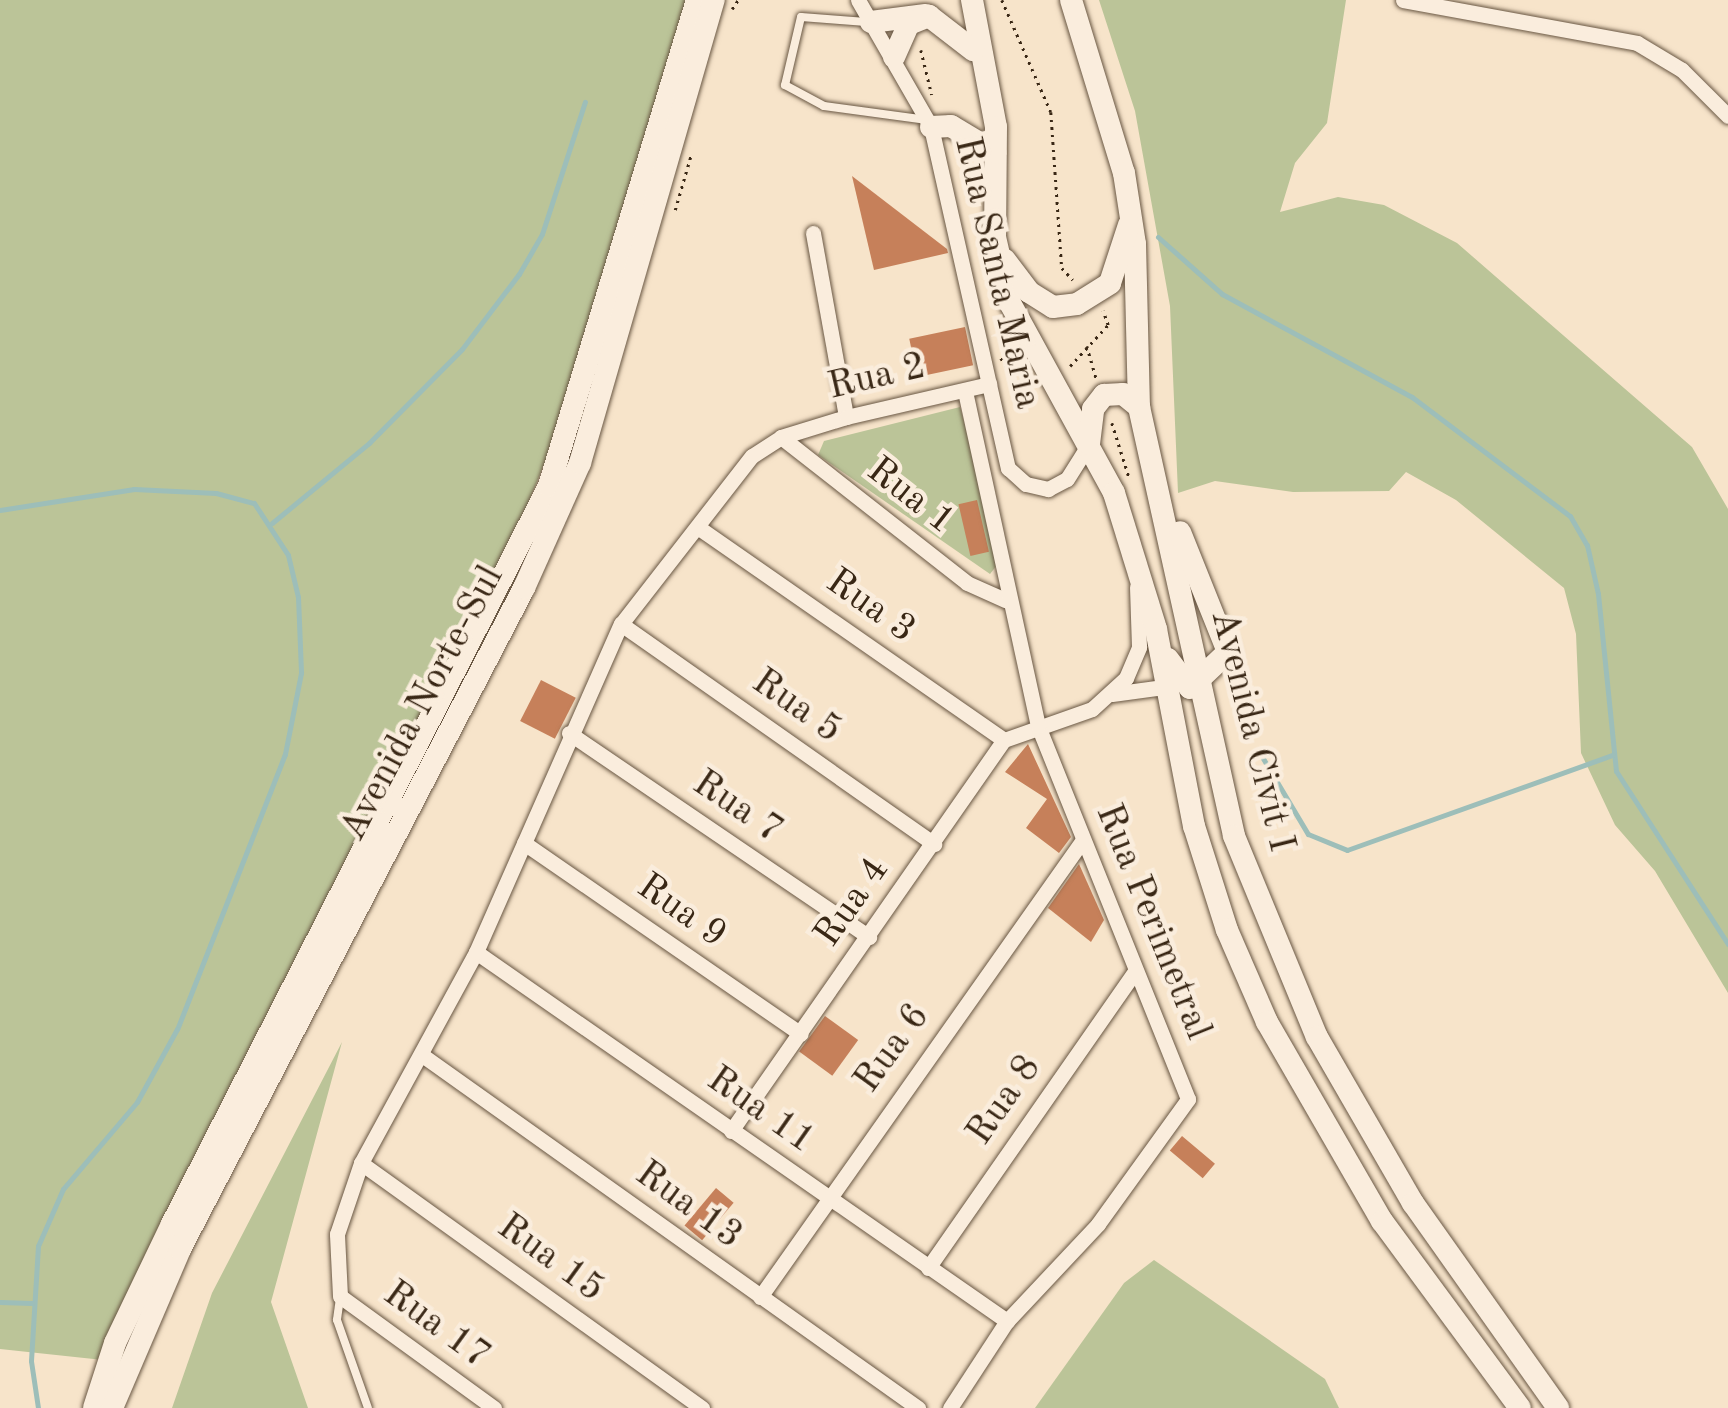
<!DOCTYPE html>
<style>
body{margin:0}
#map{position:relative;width:1728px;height:1408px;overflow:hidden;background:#f7e4ca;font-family:"Old Standard TT",serif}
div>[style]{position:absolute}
.green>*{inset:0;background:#bbc498}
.stream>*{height:5px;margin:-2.5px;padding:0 2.5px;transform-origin:2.5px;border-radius:2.5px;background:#9dbeb9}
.building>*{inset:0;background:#c6805a;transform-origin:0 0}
.path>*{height:2.5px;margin-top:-1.25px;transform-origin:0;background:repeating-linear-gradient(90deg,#392715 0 2.5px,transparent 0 7.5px)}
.roads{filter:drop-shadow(0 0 2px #685642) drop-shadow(0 0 2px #685642)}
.lane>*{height:8px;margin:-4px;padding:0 4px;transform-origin:4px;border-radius:4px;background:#faeddd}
.street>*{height:15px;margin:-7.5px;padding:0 7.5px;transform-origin:7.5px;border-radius:7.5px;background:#faeddd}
.secondary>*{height:22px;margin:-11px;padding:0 11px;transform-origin:11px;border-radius:11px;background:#faeddd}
span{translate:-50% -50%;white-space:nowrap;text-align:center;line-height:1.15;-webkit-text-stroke:9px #faeddd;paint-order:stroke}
.street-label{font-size:38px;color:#392715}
</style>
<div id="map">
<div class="green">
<i style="clip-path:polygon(0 0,688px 0,575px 388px,512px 543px,103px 1360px,0 1349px)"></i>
<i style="clip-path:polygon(1099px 0,1346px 0,1327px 123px,1295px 163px,1280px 212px,1338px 197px,1384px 205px,1457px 243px,1692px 447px,1728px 509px,1728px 993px,1655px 871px,1615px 825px,1581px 753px,1576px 634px,1564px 588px,1456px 500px,1406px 472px,1389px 491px,1293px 492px,1215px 481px,1178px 493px,1170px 306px,1135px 111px)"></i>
<i style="clip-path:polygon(960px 407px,1001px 560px,990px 574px,818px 455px,824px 441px)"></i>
<i style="clip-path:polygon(342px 1042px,271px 1302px,308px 1408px,172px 1408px,212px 1293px)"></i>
<i style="clip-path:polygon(1154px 1260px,1325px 1379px,1339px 1408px,1035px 1408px,1124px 1283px)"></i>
</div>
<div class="stream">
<i style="left:1158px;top:237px;width:86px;rotate:41.7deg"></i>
<i style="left:1222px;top:294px;width:216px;rotate:28.5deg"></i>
<i style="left:1412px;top:397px;width:198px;rotate:37deg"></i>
<i style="left:1570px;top:516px;width:34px;rotate:60deg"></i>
<i style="left:1587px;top:545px;width:50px;rotate:77.3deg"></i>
<i style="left:1598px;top:594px;width:178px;rotate:84.2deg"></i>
<i style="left:1616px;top:771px;width:206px;rotate:57.1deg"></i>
<i style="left:0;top:510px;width:136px;rotate:-8.9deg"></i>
<i style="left:134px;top:489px;width:82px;rotate:2.8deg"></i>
<i style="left:216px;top:493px;width:39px;rotate:15deg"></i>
<i style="left:254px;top:503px;width:62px;rotate:56.8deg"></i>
<i style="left:288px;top:555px;width:43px;rotate:76.6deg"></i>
<i style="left:298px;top:597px;width:76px;rotate:87.7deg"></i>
<i style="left:301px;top:673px;width:83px;rotate:101.2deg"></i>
<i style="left:285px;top:754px;width:295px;rotate:111.4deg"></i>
<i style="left:177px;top:1029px;width:83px;rotate:118.7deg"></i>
<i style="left:137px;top:1102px;width:114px;rotate:130.4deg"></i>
<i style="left:63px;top:1189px;width:62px;rotate:113.7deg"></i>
<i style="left:38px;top:1246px;width:115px;rotate:93.5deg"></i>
<i style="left:31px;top:1361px;width:48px;rotate:81.5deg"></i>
<i style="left:272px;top:523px;width:126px;rotate:-39.5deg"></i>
<i style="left:369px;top:443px;width:132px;rotate:-45.3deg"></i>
<i style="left:462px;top:349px;width:94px;rotate:-52.8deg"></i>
<i style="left:519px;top:274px;width:46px;rotate:-60.1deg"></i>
<i style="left:542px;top:234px;width:139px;rotate:-72deg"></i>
<i style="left:1261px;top:755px;width:92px;rotate:59.3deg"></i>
<i style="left:1308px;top:834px;width:42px;rotate:22.3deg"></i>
<i style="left:1347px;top:850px;width:282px;rotate:-19.7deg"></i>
<i style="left:0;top:1302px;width:32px;rotate:2deg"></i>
</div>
<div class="building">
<i style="clip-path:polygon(852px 176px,947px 249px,948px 253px,874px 270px)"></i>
<i style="left:965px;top:327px;width:39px;height:57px;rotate:78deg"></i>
<i style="left:977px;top:500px;width:53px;height:19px;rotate:77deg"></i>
<i style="left:541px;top:680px;width:39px;height:46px;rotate:27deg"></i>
<i style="clip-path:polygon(1028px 744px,1071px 837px,1059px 853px,1026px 828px,1047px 799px,1005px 772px)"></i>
<i style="clip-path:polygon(1079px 864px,1104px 920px,1091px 942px,1048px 908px)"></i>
<i style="left:825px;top:1016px;width:41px;height:44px;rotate:36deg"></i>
<i style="left:1182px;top:1136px;width:43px;height:19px;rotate:40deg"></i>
<i style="left:716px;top:1188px;width:23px;height:49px;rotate:40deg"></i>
</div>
<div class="path">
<i style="left:1002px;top:0;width:122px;rotate:66.4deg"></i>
<i style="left:1051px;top:112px;width:156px;rotate:86deg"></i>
<i style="left:1062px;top:268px;width:16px;rotate:47deg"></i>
<i style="left:732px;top:9px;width:11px;rotate:-56deg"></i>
<i style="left:921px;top:50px;width:46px;rotate:76.3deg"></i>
<i style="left:675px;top:210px;width:57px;rotate:-73.8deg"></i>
<i style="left:1087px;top:346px;width:33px;rotate:74deg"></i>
<i style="left:1001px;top:358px;width:33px;rotate:57deg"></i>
<i style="left:1019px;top:386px;width:13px;rotate:4deg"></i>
<i style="left:1070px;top:366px;width:56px;rotate:-47.2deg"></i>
<i style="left:1108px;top:325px;width:15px;rotate:-110deg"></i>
<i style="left:1112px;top:423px;width:57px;rotate:72.5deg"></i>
</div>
<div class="roads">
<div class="lane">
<i style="left:866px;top:22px;width:65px;rotate:-175.6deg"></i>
<i style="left:801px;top:17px;width:70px;rotate:103.2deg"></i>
<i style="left:785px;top:85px;width:44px;rotate:28.3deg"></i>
<i style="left:824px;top:106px;width:104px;rotate:7.7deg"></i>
<i style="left:340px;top:1298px;width:22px;rotate:98deg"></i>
<i style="left:337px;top:1320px;width:93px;rotate:70.6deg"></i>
</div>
<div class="street">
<i style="left:858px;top:0;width:146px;rotate:60.1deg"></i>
<i style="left:931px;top:127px;width:350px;rotate:77.3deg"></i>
<i style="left:1008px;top:468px;width:24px;rotate:42deg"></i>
<i style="left:1026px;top:484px;width:23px;rotate:13deg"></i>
<i style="left:1048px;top:489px;width:21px;rotate:-28deg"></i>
<i style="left:1067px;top:479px;width:41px;rotate:-57.8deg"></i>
<i style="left:1403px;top:0;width:238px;rotate:10.4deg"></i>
<i style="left:1637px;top:43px;width:52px;rotate:31deg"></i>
<i style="left:1682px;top:70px;width:65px;rotate:45deg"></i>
<i style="left:813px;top:233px;width:187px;rotate:79.8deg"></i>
<i style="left:781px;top:437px;width:236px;rotate:38.1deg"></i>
<i style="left:967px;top:583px;width:42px;rotate:24.1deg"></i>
<i style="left:699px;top:528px;width:371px;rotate:34.8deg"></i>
<i style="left:621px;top:624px;width:383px;rotate:35.1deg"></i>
<i style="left:1112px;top:694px;width:52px;rotate:-7.7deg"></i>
<i style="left:569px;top:733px;width:363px;rotate:34.2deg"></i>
<i style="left:524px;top:843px;width:336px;rotate:34.6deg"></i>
<i style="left:476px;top:952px;width:647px;rotate:34.8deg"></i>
<i style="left:422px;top:1055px;width:609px;rotate:35.44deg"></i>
<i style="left:731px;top:1131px;width:477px;rotate:-55.1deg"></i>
<i style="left:1004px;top:740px;width:93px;rotate:-19.4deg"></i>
<i style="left:1092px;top:709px;width:46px;rotate:-42.4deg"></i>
<i style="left:1126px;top:678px;width:34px;rotate:-67deg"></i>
<i style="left:1139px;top:647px;width:60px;rotate:-91.9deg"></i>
<i style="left:361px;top:1163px;width:420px;rotate:35.7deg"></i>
<i style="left:928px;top:1268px;width:362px;rotate:-55.1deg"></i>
<i style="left:760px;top:1297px;width:558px;rotate:-54.77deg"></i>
<i style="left:494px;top:1408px;width:190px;rotate:-144deg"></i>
<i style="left:340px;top:1296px;width:62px;rotate:-92.8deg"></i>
<i style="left:337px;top:1234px;width:75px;rotate:-71.3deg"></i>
<i style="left:361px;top:1163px;width:240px;rotate:-61.4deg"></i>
<i style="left:476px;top:952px;width:359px;rotate:-66.2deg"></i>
<i style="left:621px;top:624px;width:213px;rotate:-52.1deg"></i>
<i style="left:752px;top:456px;width:35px;rotate:-33deg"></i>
<i style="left:781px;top:437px;width:68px;rotate:-17.1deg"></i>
<i style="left:846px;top:417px;width:147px;rotate:-13deg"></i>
<i style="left:950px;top:1408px;width:104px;rotate:-56.8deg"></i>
<i style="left:1007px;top:1321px;width:133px;rotate:-46.8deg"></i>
<i style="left:1098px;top:1224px;width:154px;rotate:-54.2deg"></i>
<i style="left:1188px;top:1099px;width:402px;rotate:-111.9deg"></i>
<i style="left:1038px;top:726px;width:343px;rotate:-102.3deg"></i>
</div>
<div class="secondary">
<i style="left:972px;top:0;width:129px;rotate:79.3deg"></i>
<i style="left:996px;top:127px;width:110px;rotate:90.5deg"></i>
<i style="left:995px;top:237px;width:68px;rotate:77.2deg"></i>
<i style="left:1010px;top:303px;width:217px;rotate:61.3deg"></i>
<i style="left:1114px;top:493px;width:142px;rotate:72.8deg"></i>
<i style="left:1156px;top:629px;width:201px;rotate:79.1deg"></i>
<i style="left:1194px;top:826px;width:109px;rotate:72.4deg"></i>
<i style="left:1227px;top:930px;width:100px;rotate:66.5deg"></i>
<i style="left:1267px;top:1022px;width:230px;rotate:60deg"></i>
<i style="left:1382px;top:1221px;width:232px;rotate:53.6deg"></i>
<i style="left:1071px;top:0;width:181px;rotate:73deg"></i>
<i style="left:1124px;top:173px;width:72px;rotate:81.2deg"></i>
<i style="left:1135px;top:244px;width:163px;rotate:88.6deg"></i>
<i style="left:1139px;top:407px;width:439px;rotate:77.5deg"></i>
<i style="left:1234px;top:836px;width:217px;rotate:67.6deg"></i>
<i style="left:1317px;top:1037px;width:192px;rotate:60deg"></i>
<i style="left:1413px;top:1203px;width:251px;rotate:54.7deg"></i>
<i style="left:871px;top:22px;width:55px;rotate:-7.3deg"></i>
<i style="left:894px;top:57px;width:36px;rotate:-66deg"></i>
<i style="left:909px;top:24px;width:22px;rotate:-22deg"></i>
<i style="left:929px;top:16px;width:56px;rotate:37.7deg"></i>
<i style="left:931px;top:127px;width:20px;rotate:-3deg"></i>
<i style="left:951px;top:126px;width:52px;rotate:31deg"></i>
<i style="left:1005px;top:260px;width:40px;rotate:53deg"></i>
<i style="left:1029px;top:292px;width:28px;rotate:32deg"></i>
<i style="left:1053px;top:307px;width:24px;rotate:-7deg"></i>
<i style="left:1077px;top:304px;width:39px;rotate:-32deg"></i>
<i style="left:1110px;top:283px;width:61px;rotate:-71.9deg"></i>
<i style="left:1089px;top:444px;width:35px;rotate:-83deg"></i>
<i style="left:1093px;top:409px;width:18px;rotate:-52deg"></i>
<i style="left:1104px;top:395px;width:19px;rotate:-3deg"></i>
<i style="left:1123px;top:394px;width:21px;rotate:39deg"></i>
<i style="left:1168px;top:659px;width:36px;rotate:53deg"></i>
<i style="left:1190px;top:688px;width:52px;rotate:-43.5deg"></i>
<i style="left:1228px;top:652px;width:129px;rotate:-111.8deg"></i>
<i style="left:94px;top:1408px;width:68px;rotate:-72.1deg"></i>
<i style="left:115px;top:1343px;width:132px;rotate:-64.4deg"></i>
<i style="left:172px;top:1224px;width:829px;rotate:-62.94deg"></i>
<i style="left:549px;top:486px;width:508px;rotate:-73.06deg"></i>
<i style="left:112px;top:1408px;width:173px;rotate:-66.8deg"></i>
<i style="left:180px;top:1249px;width:745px;rotate:-62.51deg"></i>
<i style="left:524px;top:588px;width:137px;rotate:-65.9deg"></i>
<i style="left:580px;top:463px;width:482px;rotate:-73.9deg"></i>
</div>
</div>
<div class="street-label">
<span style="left:996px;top:273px;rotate:77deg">Rua Santa Maria</span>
<span style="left:877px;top:378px;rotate:-13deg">Rua 2</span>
<span style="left:910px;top:497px;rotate:38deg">Rua 1</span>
<span style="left:870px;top:607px;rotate:35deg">Rua 3</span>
<span style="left:423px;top:704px;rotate:-62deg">Avenida Norte-Sul</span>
<span style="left:796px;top:707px;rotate:35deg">Rua 5</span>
<span style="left:1251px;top:731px;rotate:76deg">Avenida Civit I</span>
<span style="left:737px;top:808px;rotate:34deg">Rua 7</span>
<span style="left:853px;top:903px;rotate:-55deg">Rua 4</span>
<span style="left:681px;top:912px;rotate:35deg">Rua 9</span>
<span style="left:1152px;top:922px;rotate:68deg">Rua Perimetral</span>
<span style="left:893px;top:1049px;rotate:-54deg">Rua 6</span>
<span style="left:1005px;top:1101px;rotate:-55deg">Rua 8</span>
<span style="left:760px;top:1111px;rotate:35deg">Rua 11</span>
<span style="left:688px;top:1206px;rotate:36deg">Rua 13</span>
<span style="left:550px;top:1259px;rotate:36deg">Rua 15</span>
<span style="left:436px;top:1326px;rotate:36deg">Rua 17</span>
</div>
</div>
